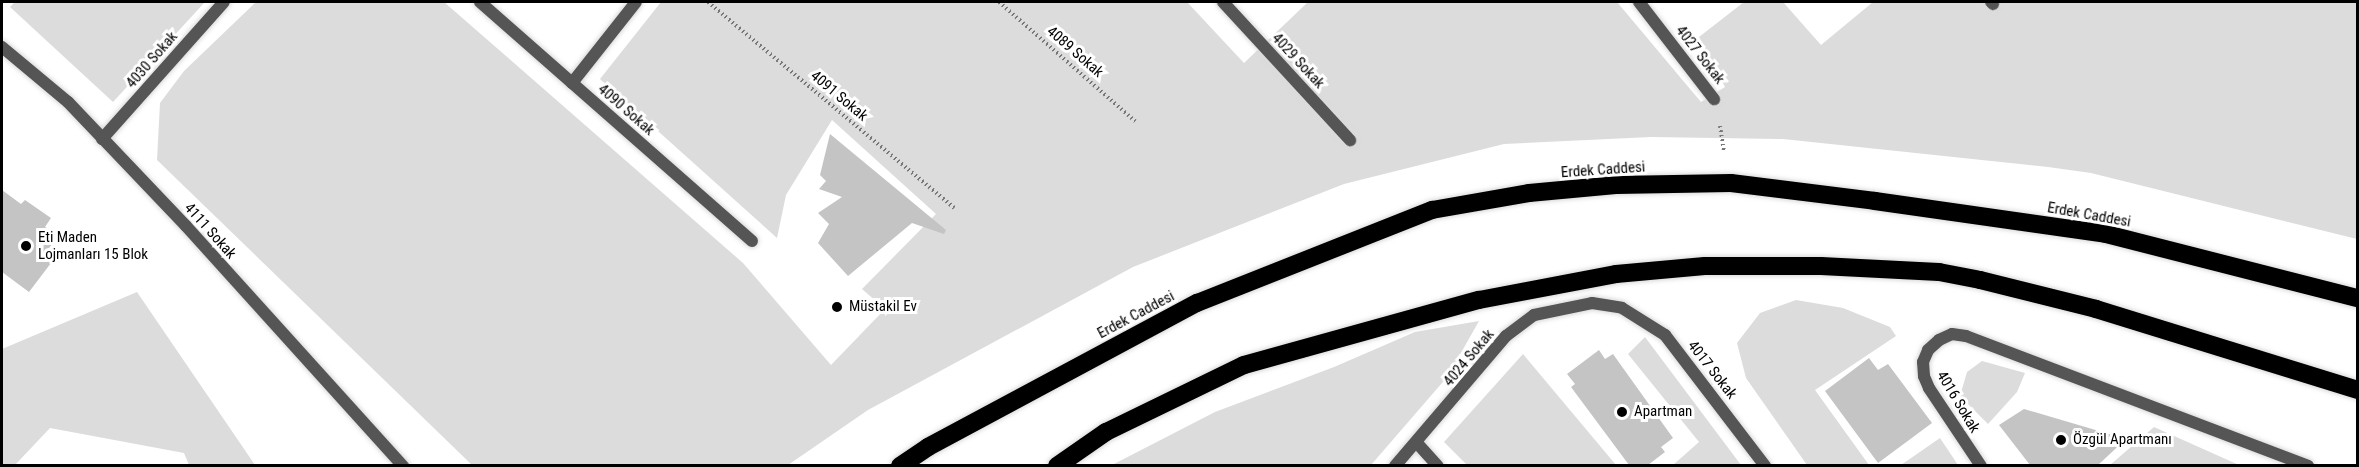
<!DOCTYPE html>
<meta charset="utf-8">
<style>
body{margin:0}
#map{position:relative;width:2359px;height:467px;overflow:hidden;background:#fff;font-family:"Roboto Condensed",sans-serif}
div>[style]{position:absolute}
.green>*{inset:0;background:#dcdcdc}
.building>*{inset:0;background:#c4c4c4}
.path>*{height:4px;margin-top:-2px;transform-origin:0;background:repeating-linear-gradient(90deg,#777 0 1.5px,transparent 0 4.5px)}
.roads{filter:drop-shadow(0 0 2px #dbdbdb) drop-shadow(0 0 2px #dbdbdb)}
.lane>*{height:12px;margin:-6px;padding:0 6px;transform-origin:6px;border-radius:6px;background:#555}
.street>*{height:12px;margin:-6px;padding:0 6px;transform-origin:6px;border-radius:6px;background:#555}
.highway>*{height:18px;margin:-9px;padding:0 9px;transform-origin:9px;border-radius:9px;background:#000}
.dots>*{width:16px;height:16px;translate:-50% -50%;box-sizing:border-box;border:3px solid #fff;border-radius:50%}
span{translate:-50% -50%;white-space:nowrap;text-align:center;line-height:1.15;-webkit-text-stroke:6px #fff;paint-order:stroke}
.street-label{font-size:15px;color:#000}
.poi-label{font-size:15px;color:#000}
.left{translate:0 -50%;text-align:left}
.frame{position:absolute;inset:0;border:3px solid #000;pointer-events:none}
</style>
<div id="map">
<div class="green">
<i style="clip-path:polygon(15px 2px,205px 2px,113px 102px,10px 7px)"></i>
<i style="clip-path:polygon(256px 2px,444px 2px,743px 263px,831px 365px,885px 309px,862px 289px,936px 214px,832px 120px,786px 195px,777px 238px,600px 79px,661px 2px,1187px 2px,1244px 63px,1308px 2px,1617px 2px,1701px 102px,1725px 87px,1699px 37px,1744px 2px,1783px 2px,1821px 45px,1873px 2px,2357px 2px,2357px 239px,2091px 173px,2048px 167px,1783px 139px,1651px 137px,1504px 144px,1344px 184px,1133px 267px,868px 410px,788px 465px,472px 465px,157px 160px,160px 103px,184px 71px)"></i>
<i style="clip-path:polygon(137px 292px,255px 465px,189px 465px,184px 453px,50px 428px,15px 465px,2px 465px,2px 349px)"></i>
<i style="clip-path:polygon(1796px 300px,1843px 308px,1890px 327px,1896px 336px,1815px 390px,1869px 465px,1807px 465px,1746px 378px,1737px 343px,1760px 313px)"></i>
<i style="clip-path:polygon(1479px 321px,1448px 376px,1371px 465px,1112px 465px,1215px 412px,1334px 367px,1415px 332px)"></i>
<i style="clip-path:polygon(1645px 337px,1741px 465px,1673px 465px,1699px 442px,1628px 354px)"></i>
<i style="clip-path:polygon(1523px 354px,1616px 465px,1467px 465px,1444px 442px)"></i>
<i style="clip-path:polygon(1982px 361px,2025px 373px,2017px 392px,1988px 424px,1960px 396px,1967px 372px)"></i>
<i style="clip-path:polygon(2154px 427px,2239px 465px,2110px 465px)"></i>
<i style="clip-path:polygon(1940px 438px,1958px 465px,1901px 465px)"></i>
</div>
<div class="building">
<i style="clip-path:polygon(830px 134px,946px 230px,944px 234px,912px 223px,848px 276px,818px 243px,829px 224px,818px 213px,842px 197px,819px 189px,826px 181px,820px 175px)"></i>
<i style="clip-path:polygon(2px 190px,21px 204px,25px 200px,51px 218px,45px 227px,59px 235px,43px 256px,51px 263px,29px 292px,2px 272px)"></i>
<i style="clip-path:polygon(1599px 350px,1605px 359px,1613px 354px,1673px 438px,1661px 447px,1665px 452px,1648px 465px,1629px 465px,1571px 387px,1575px 384px,1567px 374px)"></i>
<i style="clip-path:polygon(1869px 358px,1878px 370px,1888px 364px,1932px 423px,1878px 463px,1825px 391px)"></i>
<i style="clip-path:polygon(2024px 409px,2126px 439px,2098px 465px,2030px 465px,1999px 425px)"></i>
</div>
<div class="path">
<i style="left:708px;top:2px;width:321px;rotate:39.9deg"></i>
<i style="left:999px;top:2px;width:181px;rotate:41.2deg"></i>
<i style="left:1720px;top:126px;width:25px;rotate:81deg"></i>
</div>
<div class="roads">
<div class="lane">
<i style="left:480px;top:2px;width:362px;rotate:41.3deg"></i>
<i style="left:1223px;top:2px;width:188px;rotate:47.4deg"></i>
<i style="left:1639px;top:2px;width:123px;rotate:52.3deg"></i>
<i style="left:1991px;top:2px;width:3px;rotate:45deg"></i>
<i style="left:572px;top:83px;width:103px;rotate:-51.7deg"></i>
<i style="left:102px;top:139px;width:183px;rotate:-48.3deg"></i>
<i style="left:1417px;top:443px;width:31px;rotate:48deg"></i>
<i style="left:1395px;top:466px;width:171px;rotate:-49.5deg"></i>
<i style="left:1506px;top:336px;width:35px;rotate:-37deg"></i>
<i style="left:1534px;top:315px;width:59px;rotate:-11.7deg"></i>
<i style="left:1592px;top:303px;width:30px;rotate:9deg"></i>
<i style="left:1622px;top:308px;width:51px;rotate:32.1deg"></i>
<i style="left:1665px;top:335px;width:165px;rotate:52.6deg"></i>
<i style="left:1981px;top:466px;width:94px;rotate:-123.7deg"></i>
<i style="left:1929px;top:388px;width:13px;rotate:-113deg"></i>
<i style="left:1924px;top:376px;width:14px;rotate:-94deg"></i>
<i style="left:1923px;top:362px;width:13px;rotate:-67deg"></i>
<i style="left:1928px;top:350px;width:15px;rotate:-42deg"></i>
<i style="left:1939px;top:340px;width:14px;rotate:-25deg"></i>
<i style="left:1952px;top:334px;width:14px;rotate:8deg"></i>
<i style="left:1966px;top:336px;width:366px;rotate:20.8deg"></i>
</div>
<div class="street">
<i style="left:2px;top:47px;width:86px;rotate:39.8deg"></i>
<i style="left:68px;top:102px;width:171px;rotate:46.4deg"></i>
<i style="left:186px;top:226px;width:324px;rotate:47.9deg"></i>
</div>
<div class="highway">
<i style="left:900px;top:466px;width:34px;rotate:-34deg"></i>
<i style="left:928px;top:447px;width:305px;rotate:-28.2deg"></i>
<i style="left:1197px;top:303px;width:253px;rotate:-21.6deg"></i>
<i style="left:1432px;top:210px;width:98px;rotate:-9.9deg"></i>
<i style="left:1529px;top:193px;width:87px;rotate:-5.3deg"></i>
<i style="left:1616px;top:185px;width:115px;rotate:-1deg"></i>
<i style="left:1731px;top:183px;width:145px;rotate:7.1deg"></i>
<i style="left:1875px;top:201px;width:233px;rotate:8.1deg"></i>
<i style="left:2106px;top:234px;width:260px;rotate:14.3deg"></i>
<i style="left:1057px;top:466px;width:60px;rotate:-34.8deg"></i>
<i style="left:1106px;top:432px;width:153px;rotate:-25.9deg"></i>
<i style="left:1244px;top:365px;width:244px;rotate:-15.5deg"></i>
<i style="left:1479px;top:300px;width:139px;rotate:-10.7deg"></i>
<i style="left:1616px;top:274px;width:89px;rotate:-5.1deg"></i>
<i style="left:1705px;top:266px;width:116px"></i>
<i style="left:1821px;top:266px;width:118px;rotate:2.9deg"></i>
<i style="left:1939px;top:272px;width:42px;rotate:11deg"></i>
<i style="left:1980px;top:280px;width:120px;rotate:14deg"></i>
<i style="left:2096px;top:309px;width:274px;rotate:17.2deg"></i>
</div>
</div>
<div class="dots">
<i style="left:26px;top:246px;background:#000"></i>
<i style="left:837px;top:307px;background:#000"></i>
<i style="left:1622px;top:412px;background:#000"></i>
<i style="left:2061px;top:440px;background:#000"></i>
</div>
<div class="street-label">
<span style="left:1075px;top:52px;rotate:41deg">4089 Sokak</span>
<span style="left:1700px;top:55px;rotate:52deg">4027 Sokak</span>
<span style="left:152px;top:60px;rotate:-49deg">4030 Sokak</span>
<span style="left:1298px;top:61px;rotate:47deg">4029 Sokak</span>
<span style="left:839px;top:96px;rotate:40deg">4091 Sokak</span>
<span style="left:626px;top:110px;rotate:41deg">4090 Sokak</span>
<span style="left:1603px;top:170px;rotate:-4deg">Erdek Caddesi</span>
<span style="left:2089px;top:215px;rotate:10deg">Erdek Caddesi</span>
<span style="left:210px;top:231px;rotate:48deg">4111 Sokak</span>
<span style="left:1136px;top:315px;rotate:-28deg">Erdek Caddesi</span>
<span style="left:1469px;top:358px;rotate:-50deg">4024 Sokak</span>
<span style="left:1712px;top:370px;rotate:52deg">4017 Sokak</span>
<span style="left:1958px;top:402px;rotate:59deg">4016 Sokak</span>
</div>
<div class="poi-label">
<span class="left" style="left:38px;top:246px">Eti Maden<br>Lojmanları 15 Blok</span>
<span class="left" style="left:849px;top:307px">Müstakil Ev</span>
<span class="left" style="left:1634px;top:412px">Apartman</span>
<span class="left" style="left:2073px;top:440px">Özgül Apartmanı</span>
</div>
<div class="frame"></div>
</div>
